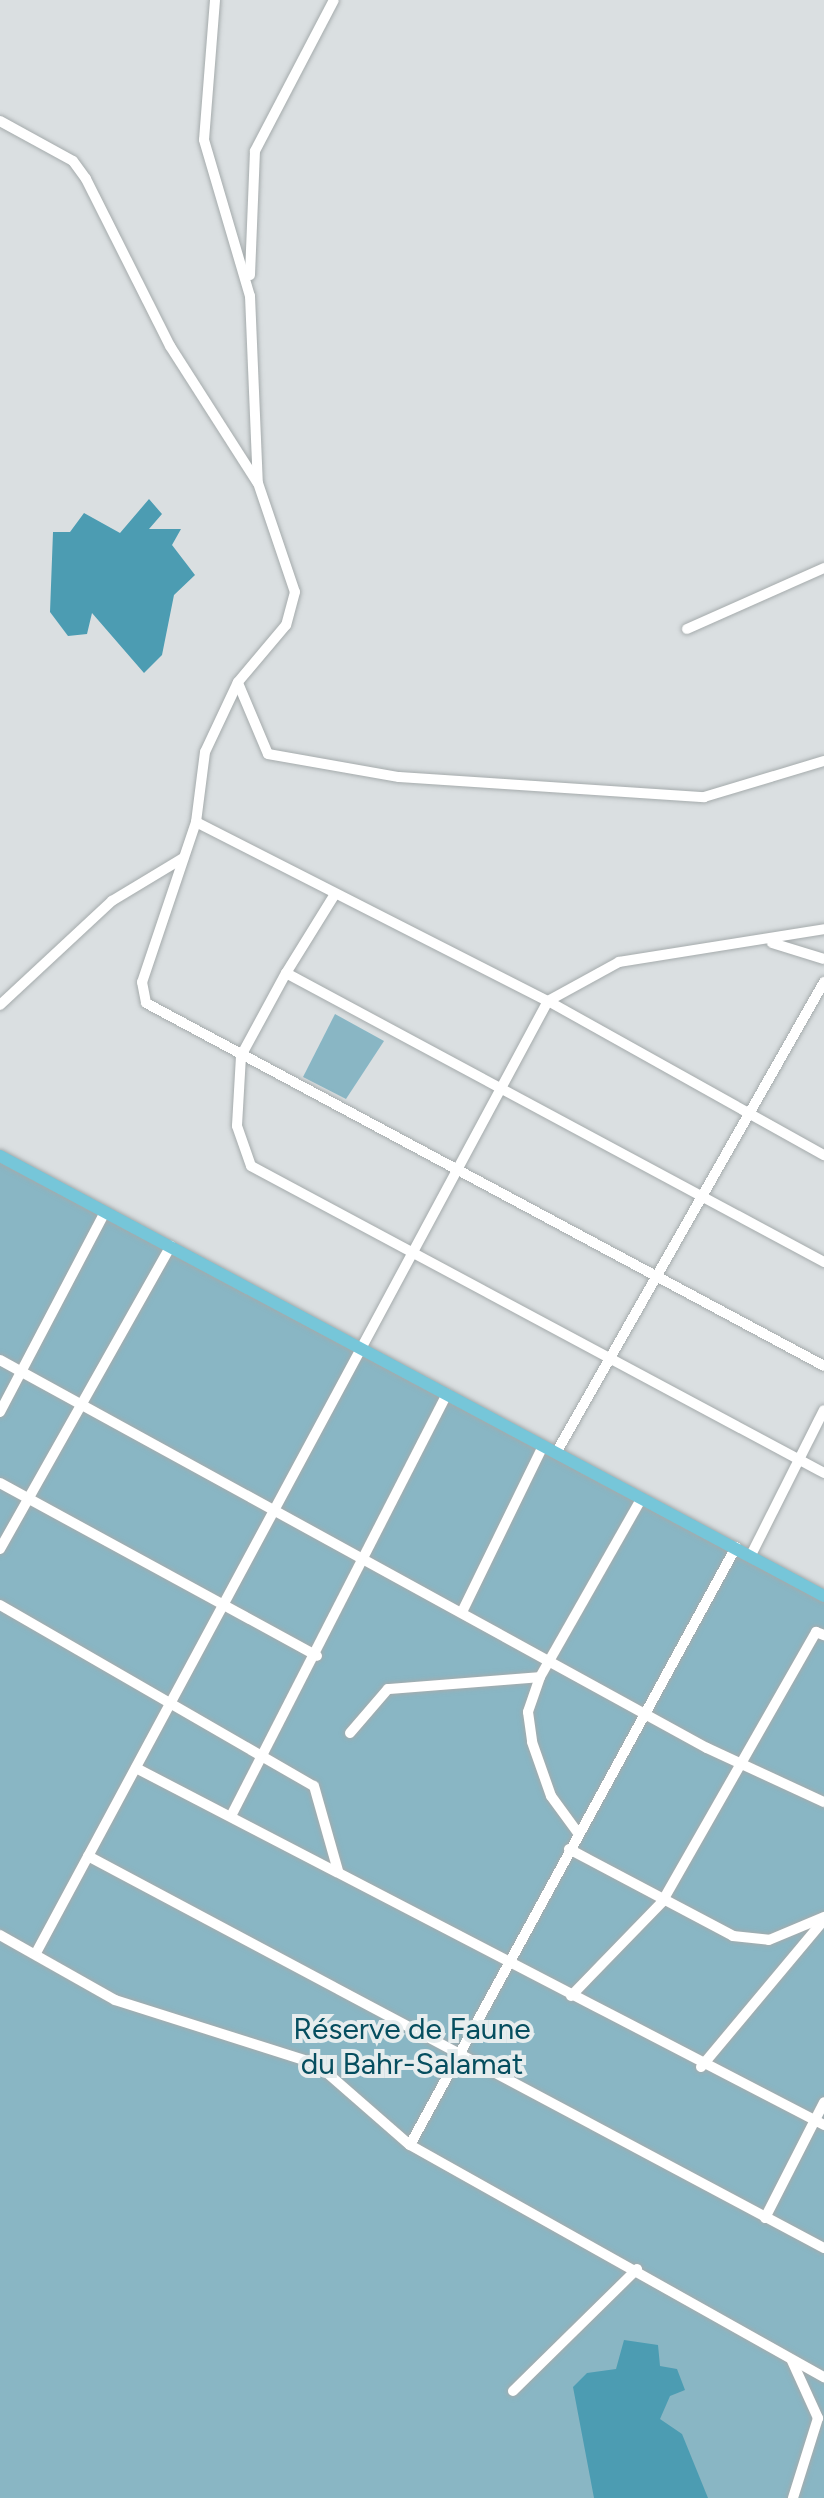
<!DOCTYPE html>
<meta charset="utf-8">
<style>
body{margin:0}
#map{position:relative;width:824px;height:2498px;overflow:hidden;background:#dadfe1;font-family:Figtree,sans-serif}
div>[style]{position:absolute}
.green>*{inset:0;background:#89b6c4}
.water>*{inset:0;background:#4c9cb2}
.roads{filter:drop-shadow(0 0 2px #a5abac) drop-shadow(0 0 2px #a5abac)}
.minor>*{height:10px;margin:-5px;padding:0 5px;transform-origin:5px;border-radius:5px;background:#fff}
.major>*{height:12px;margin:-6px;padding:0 6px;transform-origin:6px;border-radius:6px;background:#76c6d9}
span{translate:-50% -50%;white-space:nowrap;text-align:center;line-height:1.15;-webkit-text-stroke:8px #e7edee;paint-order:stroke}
.park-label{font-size:30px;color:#064e5f}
</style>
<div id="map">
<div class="green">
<i style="clip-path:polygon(335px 1014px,384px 1041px,346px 1099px,303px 1077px)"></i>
<i style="clip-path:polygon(0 1156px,824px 1595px,824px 2498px,0 2498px)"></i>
</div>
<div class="water">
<i style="clip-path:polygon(149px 499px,162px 514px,149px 529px,181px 529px,172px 545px,195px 575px,174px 595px,162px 655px,144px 673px,92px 613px,87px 634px,68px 636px,50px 612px,53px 532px,70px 532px,84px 513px,120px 533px)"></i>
<i style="clip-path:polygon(624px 2340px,658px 2345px,660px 2366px,677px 2369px,685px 2390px,670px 2396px,660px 2419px,682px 2434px,708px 2498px,594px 2498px,573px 2387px,587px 2373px,616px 2369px)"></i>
</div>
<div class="roads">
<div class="minor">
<i style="left:215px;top:0;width:140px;rotate:94.5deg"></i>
<i style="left:204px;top:140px;width:163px;rotate:73.6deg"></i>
<i style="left:250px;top:296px;width:187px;rotate:87.6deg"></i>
<i style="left:258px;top:483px;width:115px;rotate:71.3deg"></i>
<i style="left:295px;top:592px;width:34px;rotate:105deg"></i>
<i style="left:286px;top:625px;width:75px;rotate:130.1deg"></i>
<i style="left:238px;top:682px;width:77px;rotate:115.2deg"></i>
<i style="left:205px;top:752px;width:71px;rotate:97.3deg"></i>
<i style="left:196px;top:822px;width:169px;rotate:108.6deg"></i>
<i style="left:142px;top:982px;width:21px;rotate:79deg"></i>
<i style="left:146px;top:1003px;width:769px;rotate:28.16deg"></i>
<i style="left:0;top:121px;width:83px;rotate:28.7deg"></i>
<i style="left:73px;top:161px;width:22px;rotate:54deg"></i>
<i style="left:86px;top:179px;width:187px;rotate:63.3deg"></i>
<i style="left:170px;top:346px;width:161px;rotate:57.4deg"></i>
<i style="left:250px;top:275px;width:124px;rotate:-87.7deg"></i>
<i style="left:255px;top:151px;width:170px;rotate:-62.4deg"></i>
<i style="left:687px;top:629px;width:150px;rotate:-24deg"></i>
<i style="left:238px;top:683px;width:77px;rotate:67.1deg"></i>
<i style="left:268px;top:754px;width:133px;rotate:10deg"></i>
<i style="left:399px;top:777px;width:306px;rotate:3.8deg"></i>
<i style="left:704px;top:797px;width:125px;rotate:-16.7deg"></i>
<i style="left:196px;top:822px;width:395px;rotate:27deg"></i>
<i style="left:548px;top:1001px;width:316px;rotate:29.2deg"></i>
<i style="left:335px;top:894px;width:93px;rotate:121.8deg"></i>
<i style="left:286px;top:973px;width:611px;rotate:28.24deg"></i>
<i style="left:772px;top:943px;width:54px;rotate:17.1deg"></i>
<i style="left:286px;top:973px;width:94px;rotate:118.5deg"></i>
<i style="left:241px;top:1056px;width:70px;rotate:93.3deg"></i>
<i style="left:237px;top:1126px;width:42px;rotate:70.7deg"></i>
<i style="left:251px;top:1166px;width:650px;rotate:28.18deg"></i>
<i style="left:0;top:1005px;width:153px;rotate:-42.9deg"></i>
<i style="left:112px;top:901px;width:83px;rotate:-31.2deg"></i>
<i style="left:0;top:1360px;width:806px;rotate:28.76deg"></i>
<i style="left:707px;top:1748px;width:129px;rotate:24.8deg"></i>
<i style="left:0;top:1412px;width:226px;rotate:-62.3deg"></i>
<i style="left:556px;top:1453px;width:542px;rotate:-60.36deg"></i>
<i style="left:0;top:1483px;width:361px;rotate:28.6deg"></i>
<i style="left:736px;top:1547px;width:681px;rotate:118.6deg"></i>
<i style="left:410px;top:2145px;width:475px;rotate:29.3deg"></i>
<i style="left:0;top:1549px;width:348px;rotate:-60.6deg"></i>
<i style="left:751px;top:1555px;width:162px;rotate:-63.3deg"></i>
<i style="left:0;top:1605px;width:362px;rotate:30deg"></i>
<i style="left:314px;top:1786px;width:88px;rotate:74.2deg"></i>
<i style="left:463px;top:1610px;width:182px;rotate:-64deg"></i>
<i style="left:540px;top:1677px;width:37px;rotate:109deg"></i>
<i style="left:528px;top:1712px;width:30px;rotate:82deg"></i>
<i style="left:532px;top:1742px;width:57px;rotate:70.6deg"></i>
<i style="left:551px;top:1796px;width:46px;rotate:53.9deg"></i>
<i style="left:350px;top:1733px;width:58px;rotate:-49.2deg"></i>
<i style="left:388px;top:1689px;width:152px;rotate:-4.5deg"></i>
<i style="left:540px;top:1677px;width:205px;rotate:-60.4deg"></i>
<i style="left:136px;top:1768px;width:775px;rotate:27.42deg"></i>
<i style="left:231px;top:1816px;width:474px;rotate:-62.9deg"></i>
<i style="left:569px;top:1849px;width:186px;rotate:27.9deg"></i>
<i style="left:733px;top:1936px;width:36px;rotate:6deg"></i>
<i style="left:769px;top:1940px;width:60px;rotate:-22.7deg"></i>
<i style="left:88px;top:1856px;width:834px;rotate:28.04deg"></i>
<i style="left:0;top:1935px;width:132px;rotate:29.5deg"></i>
<i style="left:115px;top:2000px;width:212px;rotate:17.6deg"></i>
<i style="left:317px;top:2064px;width:123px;rotate:41.1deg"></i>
<i style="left:36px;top:1953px;width:1081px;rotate:-61.73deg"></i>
<i style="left:548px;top:1001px;width:81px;rotate:-28.8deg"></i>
<i style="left:619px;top:962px;width:208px;rotate:-9.1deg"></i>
<i style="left:571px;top:1996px;width:131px;rotate:-45.9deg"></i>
<i style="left:662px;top:1902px;width:311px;rotate:-60.3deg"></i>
<i style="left:816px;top:1632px;width:9px;rotate:21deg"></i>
<i style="left:701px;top:2067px;width:190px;rotate:-50.1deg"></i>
<i style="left:765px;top:2218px;width:130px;rotate:-63deg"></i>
<i style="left:792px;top:2361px;width:63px;rotate:65.5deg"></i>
<i style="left:818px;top:2418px;width:84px;rotate:107.4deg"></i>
<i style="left:513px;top:2391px;width:174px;rotate:-44.5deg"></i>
</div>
<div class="major">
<i style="left:0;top:1156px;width:934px;rotate:28.1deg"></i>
</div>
</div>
<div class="park-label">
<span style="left:412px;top:2046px">Réserve de Faune<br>du Bahr-Salamat</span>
</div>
</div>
